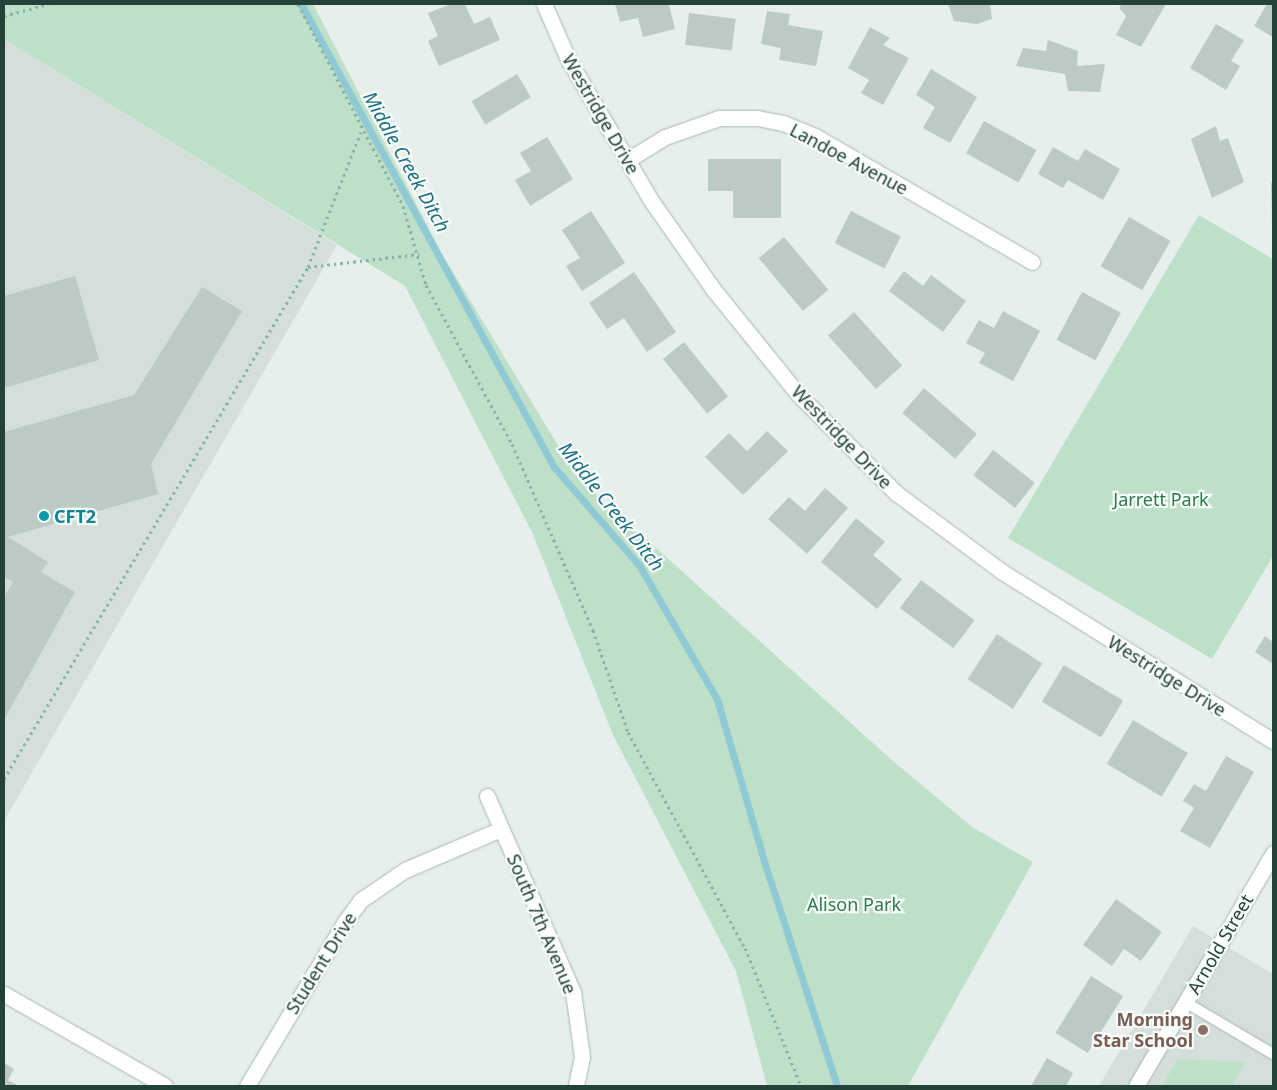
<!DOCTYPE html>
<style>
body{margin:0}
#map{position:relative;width:1277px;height:1090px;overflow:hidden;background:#e6efeb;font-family:"Noto Sans",sans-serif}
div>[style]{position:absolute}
.built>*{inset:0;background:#d4dfda}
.green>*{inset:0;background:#bfe0c8}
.stream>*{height:7px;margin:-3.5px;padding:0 3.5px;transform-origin:3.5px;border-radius:3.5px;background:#8ec9d4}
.building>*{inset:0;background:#bbcac4;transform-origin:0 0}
.path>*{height:3px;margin-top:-1.5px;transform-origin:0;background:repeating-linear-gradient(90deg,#86b3a5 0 2.5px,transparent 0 6.5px)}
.roads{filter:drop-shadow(0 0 1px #a8b8b2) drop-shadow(0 0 1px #a8b8b2)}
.lane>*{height:10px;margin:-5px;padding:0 5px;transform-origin:5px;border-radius:5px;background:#fff}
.street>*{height:15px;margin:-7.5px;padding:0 7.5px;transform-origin:7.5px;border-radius:7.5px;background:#fff}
.dots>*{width:14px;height:14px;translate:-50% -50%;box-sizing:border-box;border:2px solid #f7fbf9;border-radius:50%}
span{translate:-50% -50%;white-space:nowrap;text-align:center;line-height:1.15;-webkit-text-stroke:4.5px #f7fbf9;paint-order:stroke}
.street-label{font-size:18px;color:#24423a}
.park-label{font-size:18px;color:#2d7a4b}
.culture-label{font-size:18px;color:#0d838f;font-weight:700}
.left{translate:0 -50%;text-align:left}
.education-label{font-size:18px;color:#785e54;font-weight:700}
.right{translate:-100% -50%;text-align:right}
.water-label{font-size:19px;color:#1c6f80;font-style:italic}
.frame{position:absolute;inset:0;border:5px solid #24423a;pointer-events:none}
</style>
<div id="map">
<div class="built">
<i style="clip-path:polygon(4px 39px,337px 245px,4px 821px)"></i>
<i style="clip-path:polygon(1193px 926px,1273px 974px,1273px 1086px,1099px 1086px)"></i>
</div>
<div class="green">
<i style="clip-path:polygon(4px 4px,313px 4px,441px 252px,577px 477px,894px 762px,972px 827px,1033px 862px,908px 1086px,767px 1086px,736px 971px,613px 735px,532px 532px,405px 286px,4px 39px)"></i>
<i style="clip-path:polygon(1199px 215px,1273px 259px,1273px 556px,1212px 659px,1008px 538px)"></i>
<i style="clip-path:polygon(1178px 1059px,1179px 1059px,1246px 1062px,1232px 1086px,1162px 1086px)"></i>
</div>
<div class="stream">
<i style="left:301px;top:4px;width:528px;rotate:61.35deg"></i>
<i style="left:554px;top:467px;width:130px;rotate:49.1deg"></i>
<i style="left:639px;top:565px;width:155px;rotate:59.8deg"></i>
<i style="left:717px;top:699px;width:169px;rotate:73.8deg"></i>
<i style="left:764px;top:861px;width:237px;rotate:72deg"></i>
</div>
<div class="building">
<i style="clip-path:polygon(451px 4px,465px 4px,474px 24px,490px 17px,500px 40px,439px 66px,428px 41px,438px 36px,428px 13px)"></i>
<i style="clip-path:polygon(615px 4px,669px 4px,675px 29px,643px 37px,638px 18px,620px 22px)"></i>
<i style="clip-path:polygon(948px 4px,990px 4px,992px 19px,977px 24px,954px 21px)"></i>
<i style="clip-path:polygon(1122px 4px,1166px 4px,1141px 47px,1116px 35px,1126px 16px,1119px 8px)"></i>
<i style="clip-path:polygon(1267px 4px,1273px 4px,1273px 37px,1254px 26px)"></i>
<i style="clip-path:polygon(767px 11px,790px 14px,788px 25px,823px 31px,816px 66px,779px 60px,781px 48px,761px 44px)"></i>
<i style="left:689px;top:13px;width:47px;height:32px;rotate:7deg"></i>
<i style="clip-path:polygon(1216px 24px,1244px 40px,1231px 61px,1240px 66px,1226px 90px,1190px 68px)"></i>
<i style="clip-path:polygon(870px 27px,890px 38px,883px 45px,909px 58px,883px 105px,861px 93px,869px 80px,848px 68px)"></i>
<i style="clip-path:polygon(1048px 40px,1078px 51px,1077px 66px,1105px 64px,1100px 92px,1068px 91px,1065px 74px,1016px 66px,1023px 48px,1046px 51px)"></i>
<i style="clip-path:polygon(931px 69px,977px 97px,950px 143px,923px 128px,935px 107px,916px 95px)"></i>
<i style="left:517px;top:74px;width:27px;height:53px;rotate:59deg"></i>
<i style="left:984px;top:121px;width:60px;height:37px;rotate:29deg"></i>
<i style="clip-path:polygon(1216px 126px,1220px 141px,1228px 138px,1244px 182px,1212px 198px,1191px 139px)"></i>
<i style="clip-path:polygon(547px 137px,573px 179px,530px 206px,515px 180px,531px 171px,520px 153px)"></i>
<i style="clip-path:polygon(1053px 147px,1078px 161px,1085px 149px,1120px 169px,1103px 200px,1068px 180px,1063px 188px,1038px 174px)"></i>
<i style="clip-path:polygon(708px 159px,781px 159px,781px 218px,733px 218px,733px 191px,708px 191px)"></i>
<i style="clip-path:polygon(1271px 183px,1273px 183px,1273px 224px,1272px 224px)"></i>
<i style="clip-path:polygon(591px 211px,625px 263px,582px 291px,566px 266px,580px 258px,562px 230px)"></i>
<i style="left:851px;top:211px;width:56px;height:36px;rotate:27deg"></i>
<i style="left:1129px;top:217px;width:48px;height:57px;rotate:30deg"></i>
<i style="left:784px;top:237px;width:69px;height:33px;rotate:50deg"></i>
<i style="clip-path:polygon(904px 271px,923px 286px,931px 275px,966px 301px,943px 332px,889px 291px)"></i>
<i style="clip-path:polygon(634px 272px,676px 332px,647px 352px,624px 318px,607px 329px,589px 303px)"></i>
<i style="clip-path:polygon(75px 276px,99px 360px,4px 388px,4px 296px)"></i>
<i style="clip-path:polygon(202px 287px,242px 311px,151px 464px,158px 494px,8px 537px,48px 562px,41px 572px,75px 592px,4px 720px,4px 597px,13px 582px,4px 577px,4px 432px,134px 395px)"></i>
<i style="left:1082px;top:292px;width:44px;height:54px;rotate:28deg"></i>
<i style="clip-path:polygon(1003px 311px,1040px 331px,1013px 381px,979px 363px,985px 353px,966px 343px,979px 320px,994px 328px)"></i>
<i style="left:854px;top:312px;width:72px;height:35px;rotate:48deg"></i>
<i style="left:684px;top:342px;width:70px;height:27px;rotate:51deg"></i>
<i style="left:924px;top:388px;width:70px;height:33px;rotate:41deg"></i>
<i style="clip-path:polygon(767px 431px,788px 451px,743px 495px,705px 457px,729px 433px,747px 451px)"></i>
<i style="left:993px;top:450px;width:53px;height:32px;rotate:38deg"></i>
<i style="clip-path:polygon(825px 488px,848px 508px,807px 554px,768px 519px,789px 497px,805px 511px)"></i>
<i style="clip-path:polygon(856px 518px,885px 542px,873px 555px,902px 579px,877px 609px,821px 562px)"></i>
<i style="left:921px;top:580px;width:67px;height:35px;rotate:37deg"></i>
<i style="left:997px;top:634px;width:54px;height:54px;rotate:33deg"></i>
<i style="clip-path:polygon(1265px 636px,1273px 642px,1273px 664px,1255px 652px)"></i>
<i style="left:1064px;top:665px;width:69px;height:43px;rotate:31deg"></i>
<i style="left:1133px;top:720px;width:64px;height:51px;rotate:31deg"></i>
<i style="clip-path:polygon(1226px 756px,1254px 772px,1210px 848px,1180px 831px,1194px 808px,1183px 801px,1194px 784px,1206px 791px)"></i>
<i style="clip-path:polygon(1116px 899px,1162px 932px,1141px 961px,1124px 949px,1112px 966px,1083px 945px)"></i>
<i style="left:1091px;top:976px;width:38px;height:67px;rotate:32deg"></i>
<i style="clip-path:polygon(1047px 1058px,1073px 1073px,1066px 1086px,1031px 1086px)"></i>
<i style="clip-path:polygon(4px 1063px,14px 1069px,8px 1080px,19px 1086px,4px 1086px)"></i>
</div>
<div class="path">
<i style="left:298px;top:4px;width:228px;rotate:62.5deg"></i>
<i style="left:403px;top:206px;width:82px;rotate:73.8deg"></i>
<i style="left:426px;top:285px;width:181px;rotate:61.6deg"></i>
<i style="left:512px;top:444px;width:203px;rotate:66.5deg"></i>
<i style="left:593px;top:630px;width:108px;rotate:71.1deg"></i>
<i style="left:628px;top:732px;width:246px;rotate:61.6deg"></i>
<i style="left:745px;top:948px;width:149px;rotate:67.9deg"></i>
<i style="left:4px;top:16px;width:46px;rotate:-15.3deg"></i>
<i style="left:308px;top:267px;width:112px;rotate:-6.7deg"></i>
<i style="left:4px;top:779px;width:595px;rotate:-59.3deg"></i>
<i style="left:308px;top:267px;width:145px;rotate:-68.6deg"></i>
</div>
<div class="roads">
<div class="lane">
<i style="left:1185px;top:1002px;width:102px;rotate:30.6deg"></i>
</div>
<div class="street">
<i style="left:544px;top:4px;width:60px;rotate:66.4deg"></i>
<i style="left:568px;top:59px;width:162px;rotate:59.6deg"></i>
<i style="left:650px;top:199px;width:110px;rotate:55deg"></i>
<i style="left:713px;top:289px;width:135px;rotate:51deg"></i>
<i style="left:798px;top:394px;width:139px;rotate:45.3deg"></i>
<i style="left:896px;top:493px;width:131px;rotate:36.6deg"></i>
<i style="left:1001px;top:571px;width:321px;rotate:32deg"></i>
<i style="left:629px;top:159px;width:42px;rotate:-31.4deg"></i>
<i style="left:665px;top:137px;width:57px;rotate:-19.4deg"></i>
<i style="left:719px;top:118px;width:38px"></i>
<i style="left:757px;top:118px;width:26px;rotate:11deg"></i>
<i style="left:783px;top:123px;width:35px;rotate:22deg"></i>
<i style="left:815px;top:136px;width:251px;rotate:30.1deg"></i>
<i style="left:487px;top:796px;width:214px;rotate:66.3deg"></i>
<i style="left:573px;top:992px;width:66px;rotate:82.1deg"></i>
<i style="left:582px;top:1057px;width:30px;rotate:102deg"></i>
<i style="left:4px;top:994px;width:185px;rotate:29.7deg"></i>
<i style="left:247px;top:1086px;width:190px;rotate:-59.2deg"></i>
<i style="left:344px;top:923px;width:29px;rotate:-54deg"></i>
<i style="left:361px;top:900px;width:53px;rotate:-34.3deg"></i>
<i style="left:405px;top:870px;width:104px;rotate:-23.1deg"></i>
<i style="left:1136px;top:1086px;width:270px;rotate:-59.5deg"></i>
</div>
</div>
<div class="dots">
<i style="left:44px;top:516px;background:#0f9aa8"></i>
<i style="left:1203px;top:1030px;background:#8d6e63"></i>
</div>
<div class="street-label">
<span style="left:601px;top:114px;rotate:60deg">Westridge Drive</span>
<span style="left:849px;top:159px;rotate:28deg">Landoe Avenue</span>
<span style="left:842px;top:437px;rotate:46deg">Westridge Drive</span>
<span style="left:1167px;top:676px;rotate:32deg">Westridge Drive</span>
<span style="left:542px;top:924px;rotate:67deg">South 7th Avenue</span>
<span style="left:1220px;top:944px;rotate:-60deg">Arnold Street</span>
<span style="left:321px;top:963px;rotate:-58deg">Student Drive</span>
</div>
<div class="park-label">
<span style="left:1161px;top:499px">Jarrett Park</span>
<span style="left:854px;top:904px">Alison Park</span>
</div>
<div class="culture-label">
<span class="left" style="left:54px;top:516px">CFT2</span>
</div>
<div class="education-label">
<span class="right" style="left:1193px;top:1030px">Morning<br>Star School</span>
</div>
<div class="water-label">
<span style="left:406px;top:162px;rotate:61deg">Middle Creek Ditch</span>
<span style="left:611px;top:507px;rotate:52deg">Middle Creek Ditch</span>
</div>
<div class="frame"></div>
</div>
